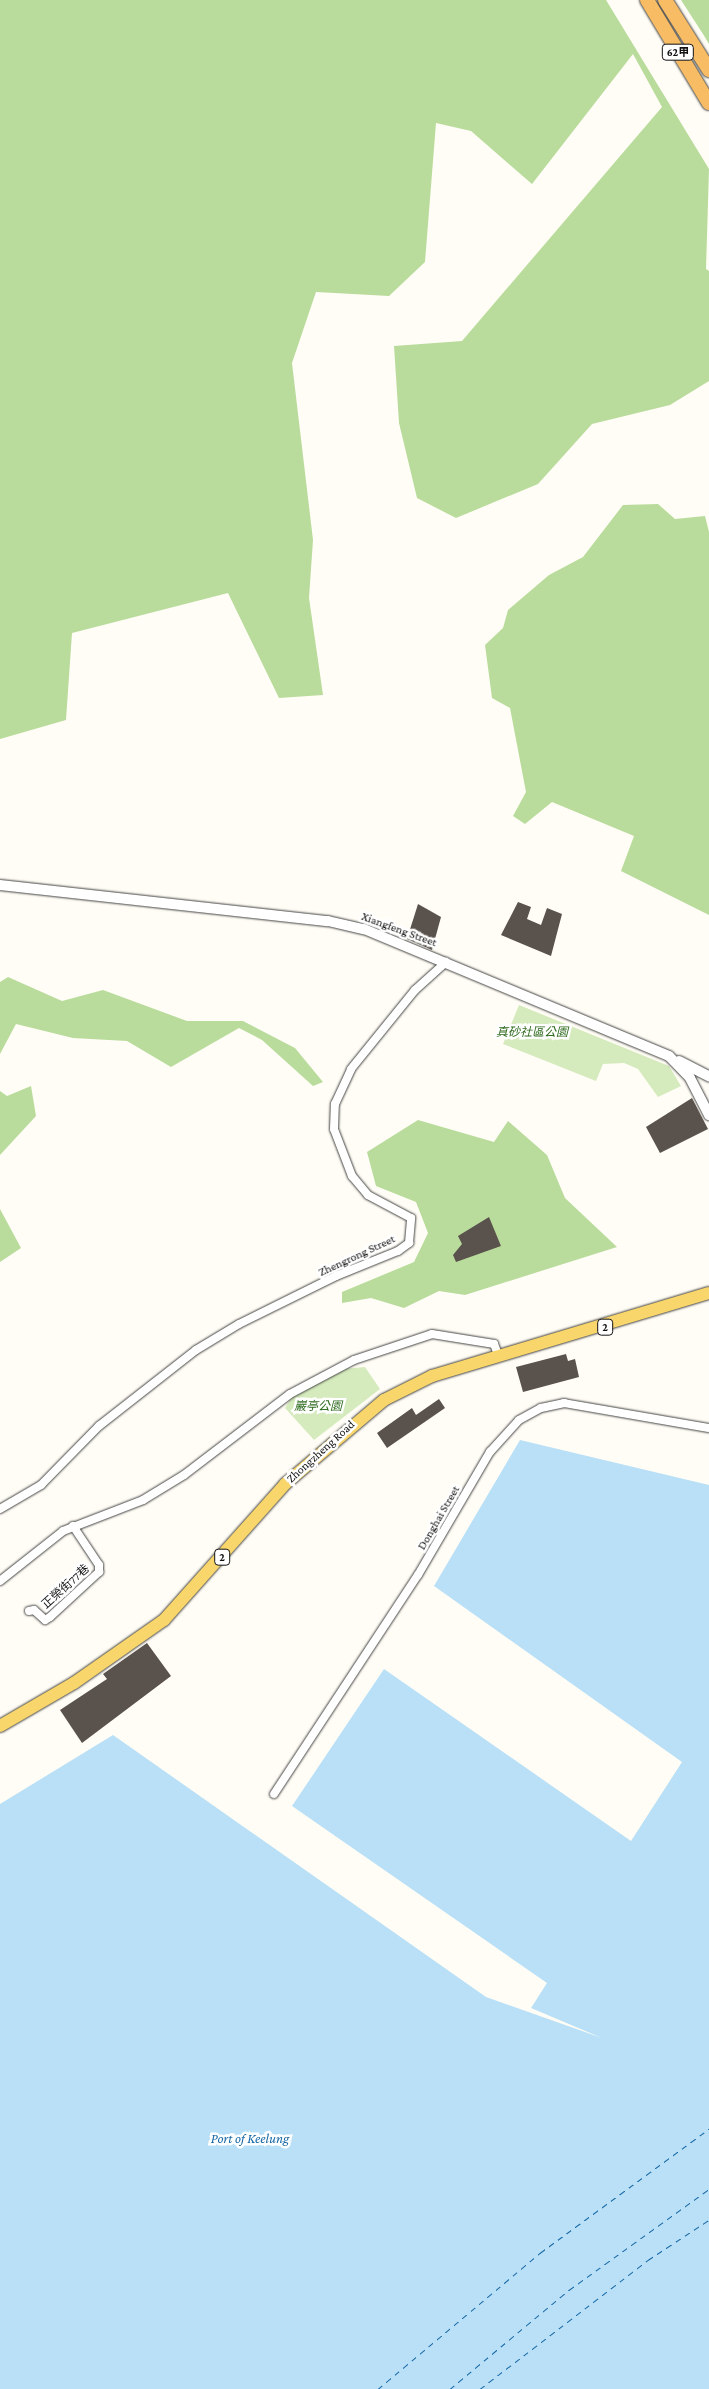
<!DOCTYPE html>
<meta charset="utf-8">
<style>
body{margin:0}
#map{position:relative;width:709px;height:2389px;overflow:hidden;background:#fffdf5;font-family:"Crimson Pro","Noto Sans TC",serif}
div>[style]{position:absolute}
.green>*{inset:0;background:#d5ebbd}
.forest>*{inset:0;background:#b9dc9c}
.water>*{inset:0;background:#b9e0f7}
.ferry>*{height:1px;margin-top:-0.5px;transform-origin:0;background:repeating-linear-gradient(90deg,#1768a6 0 6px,transparent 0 11px)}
.building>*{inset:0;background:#5a524d}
.roads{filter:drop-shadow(0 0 1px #444) drop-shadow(0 0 1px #444)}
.minor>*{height:8px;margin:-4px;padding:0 4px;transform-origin:4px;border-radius:4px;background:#fff}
.tertiary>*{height:10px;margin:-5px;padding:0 5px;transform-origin:5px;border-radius:5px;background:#fff}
.primary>*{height:12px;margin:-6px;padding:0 6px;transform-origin:6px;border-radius:6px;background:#f9d66b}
.trunk>*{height:14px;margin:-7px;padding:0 7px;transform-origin:7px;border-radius:7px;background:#f7bc64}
span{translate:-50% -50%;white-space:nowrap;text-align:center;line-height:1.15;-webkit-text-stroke:5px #fff;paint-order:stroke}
.shield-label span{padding:1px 4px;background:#fff;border:1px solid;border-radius:4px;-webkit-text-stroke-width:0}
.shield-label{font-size:11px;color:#111;font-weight:700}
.street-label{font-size:12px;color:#111}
.park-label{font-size:12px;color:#2f6b1f;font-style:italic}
.water-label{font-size:14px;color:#1768a6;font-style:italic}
</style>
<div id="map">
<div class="green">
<i style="clip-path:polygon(519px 1005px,669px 1066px,681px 1086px,658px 1097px,638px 1069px,624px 1063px,603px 1064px,596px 1081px,503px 1044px)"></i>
<i style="clip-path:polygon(365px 1367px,380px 1389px,314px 1440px,285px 1408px,292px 1397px,342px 1369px)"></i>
</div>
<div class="forest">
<i style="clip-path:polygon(0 0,606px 0,709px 169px,706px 269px,709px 271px,709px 381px,670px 405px,592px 424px,538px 484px,456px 518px,417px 498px,399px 423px,394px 346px,462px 341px,662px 107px,633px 54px,532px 184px,471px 131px,436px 123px,425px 262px,389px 296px,316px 292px,292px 363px,313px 540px,309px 598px,323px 695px,279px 698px,228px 593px,72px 633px,66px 720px,0 739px)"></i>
<i style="clip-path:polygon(681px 0,709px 0,709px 44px,703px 34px)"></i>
<i style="clip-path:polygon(658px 504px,675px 519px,705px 516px,709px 532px,709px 915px,621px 871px,634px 836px,552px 802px,525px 824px,513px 816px,526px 792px,510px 708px,492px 698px,485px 645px,503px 628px,508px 610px,549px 575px,583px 557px,623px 505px)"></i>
<i style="clip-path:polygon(8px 977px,62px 1001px,103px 990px,187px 1021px,243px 1021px,295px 1048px,323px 1082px,313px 1086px,262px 1040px,239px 1028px,171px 1067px,127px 1041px,73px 1038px,16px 1024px,0 1054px,0 982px)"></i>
<i style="clip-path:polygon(31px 1086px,36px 1116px,0 1155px,0 1091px,7px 1096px)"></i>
<i style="clip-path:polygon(418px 1120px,494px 1142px,508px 1121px,547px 1155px,565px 1198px,617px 1247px,465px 1295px,439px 1291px,404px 1308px,371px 1298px,342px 1303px,342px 1292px,414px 1262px,428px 1233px,416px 1202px,376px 1186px,367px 1152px)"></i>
<i style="clip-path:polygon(0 1209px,21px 1248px,0 1262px)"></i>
</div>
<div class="water">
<i style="clip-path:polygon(520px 1440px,709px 1485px,709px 2389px,0 2389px,0 1804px,113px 1735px,486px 1997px,602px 2038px,531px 2008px,547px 1983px,292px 1806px,384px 1669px,631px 1841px,682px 1762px,434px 1586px)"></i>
</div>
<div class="ferry">
<i style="left:378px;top:2389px;width:212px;rotate:-40deg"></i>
<i style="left:540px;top:2253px;width:210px;rotate:-36.3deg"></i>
<i style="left:450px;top:2389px;width:155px;rotate:-39.8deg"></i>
<i style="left:569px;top:2290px;width:173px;rotate:-35.8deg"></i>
<i style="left:480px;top:2389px;width:212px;rotate:-37.5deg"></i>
<i style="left:648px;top:2260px;width:73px;rotate:-33.3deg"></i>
</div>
<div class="building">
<i style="clip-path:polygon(518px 902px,531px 907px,527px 919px,541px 925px,547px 908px,562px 914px,551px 956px,501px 935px)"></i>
<i style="clip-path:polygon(418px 904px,441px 917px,432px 950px,407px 939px)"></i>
<i style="clip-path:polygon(692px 1098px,708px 1129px,660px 1153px,646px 1127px)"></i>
<i style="clip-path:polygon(489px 1217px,501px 1246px,456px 1262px,453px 1255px,462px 1244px,458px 1236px)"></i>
<i style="clip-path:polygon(566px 1354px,568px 1361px,575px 1359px,579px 1377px,523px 1392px,516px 1367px)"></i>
<i style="clip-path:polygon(439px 1399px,445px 1408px,387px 1448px,377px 1433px,412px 1408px,416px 1415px)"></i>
<i style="clip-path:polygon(147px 1643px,171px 1676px,82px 1743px,60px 1710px,107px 1679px,103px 1674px)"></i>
</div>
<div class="roads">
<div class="minor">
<i style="left:0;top:1509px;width:48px;rotate:-30.3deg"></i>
<i style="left:41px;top:1485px;width:83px;rotate:-45.5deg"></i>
<i style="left:99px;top:1426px;width:123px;rotate:-38.1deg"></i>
<i style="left:196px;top:1350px;width:50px;rotate:-31.2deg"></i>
<i style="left:239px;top:1324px;width:108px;rotate:-26.3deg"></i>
<i style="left:336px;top:1276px;width:67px;rotate:-22deg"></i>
<i style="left:398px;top:1251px;width:14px;rotate:-36deg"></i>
<i style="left:409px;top:1243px;width:25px;rotate:-85deg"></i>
<i style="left:411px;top:1218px;width:49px;rotate:-151.9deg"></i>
<i style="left:368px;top:1195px;width:25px;rotate:-130deg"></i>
<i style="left:352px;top:1176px;width:50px;rotate:-111deg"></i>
<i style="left:334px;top:1129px;width:25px;rotate:-88deg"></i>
<i style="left:335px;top:1104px;width:38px;rotate:-65deg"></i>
<i style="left:351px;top:1069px;width:102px;rotate:-51deg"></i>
<i style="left:415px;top:990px;width:42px;rotate:-42.1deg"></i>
<i style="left:0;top:1581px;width:80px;rotate:-38.4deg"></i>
<i style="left:63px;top:1531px;width:86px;rotate:-21.2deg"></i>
<i style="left:143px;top:1500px;width:48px;rotate:-31.4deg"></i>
<i style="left:184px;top:1475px;width:133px;rotate:-37.4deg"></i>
<i style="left:290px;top:1394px;width:72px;rotate:-28deg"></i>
<i style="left:354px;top:1360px;width:82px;rotate:-18.4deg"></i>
<i style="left:432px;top:1334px;width:63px;rotate:9.2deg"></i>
<i style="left:494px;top:1344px;width:14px;rotate:69deg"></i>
<i style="left:29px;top:1611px;width:5px;rotate:-11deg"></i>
<i style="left:34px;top:1610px;width:15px;rotate:42deg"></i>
<i style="left:45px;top:1620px;width:6px;rotate:-31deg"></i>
<i style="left:50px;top:1617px;width:67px;rotate:-42.6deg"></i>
<i style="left:99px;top:1572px;width:7px;rotate:-90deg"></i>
<i style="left:99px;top:1565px;width:47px;rotate:-123.7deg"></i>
<i style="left:274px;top:1794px;width:262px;rotate:-56.7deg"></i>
<i style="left:418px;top:1575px;width:143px;rotate:-59.7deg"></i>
<i style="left:490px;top:1452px;width:43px;rotate:-47.8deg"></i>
<i style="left:519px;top:1420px;width:25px;rotate:-29deg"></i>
<i style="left:541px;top:1408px;width:24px;rotate:-12deg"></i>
<i style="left:564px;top:1403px;width:147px;rotate:9.8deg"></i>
</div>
<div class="tertiary">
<i style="left:0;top:885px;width:330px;rotate:6.3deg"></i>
<i style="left:328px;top:921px;width:37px;rotate:13deg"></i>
<i style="left:364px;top:929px;width:330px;rotate:22.6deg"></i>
<i style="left:669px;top:1056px;width:30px;rotate:46deg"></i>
<i style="left:690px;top:1078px;width:42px;rotate:62.8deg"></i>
<i style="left:679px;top:1061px;width:34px;rotate:27deg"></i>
</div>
<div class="primary">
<i style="left:0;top:1726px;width:86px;rotate:-30.2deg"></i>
<i style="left:74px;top:1683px;width:110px;rotate:-35deg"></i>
<i style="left:164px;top:1620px;width:182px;rotate:-48.3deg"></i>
<i style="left:285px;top:1484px;width:130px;rotate:-40.3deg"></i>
<i style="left:384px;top:1400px;width:54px;rotate:-26.6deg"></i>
<i style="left:432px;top:1376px;width:289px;rotate:-16.7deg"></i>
</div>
<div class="trunk">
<i style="left:647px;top:0;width:120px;rotate:59deg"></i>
<i style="left:665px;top:0;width:83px;rotate:57.8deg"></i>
</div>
</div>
<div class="shield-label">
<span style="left:678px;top:52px">62甲</span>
<span style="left:605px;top:1327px">2</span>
<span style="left:222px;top:1557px">2</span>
</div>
<div class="street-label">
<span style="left:399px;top:930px;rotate:20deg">Xiangfeng Street</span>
<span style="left:357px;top:1256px;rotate:-25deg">Zhengrong Street</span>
<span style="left:321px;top:1452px;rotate:-42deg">Zhongzheng Road</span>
<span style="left:439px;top:1518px;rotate:-60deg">Donghai Street</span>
<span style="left:66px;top:1587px;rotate:-42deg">正榮街77巷</span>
</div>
<div class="park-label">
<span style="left:532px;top:1033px">真砂社區公園</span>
<span style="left:318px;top:1407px">巖亭公園</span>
</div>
<div class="water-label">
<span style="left:250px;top:2138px">Port of Keelung</span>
</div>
</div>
